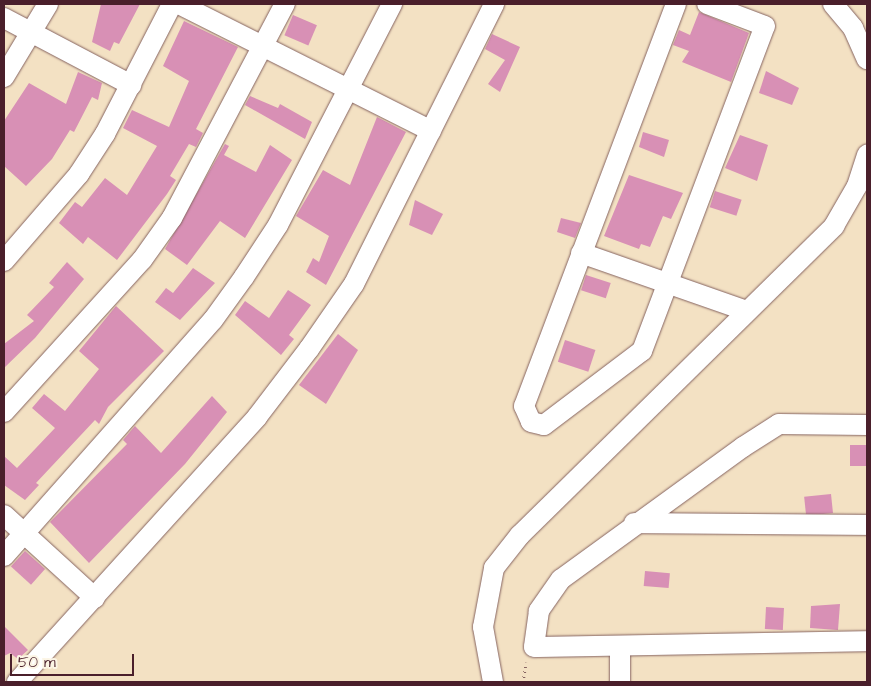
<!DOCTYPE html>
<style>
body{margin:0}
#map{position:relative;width:871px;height:686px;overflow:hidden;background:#f3e1c3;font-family:"Architects Daughter",sans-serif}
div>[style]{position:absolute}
.building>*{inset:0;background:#d890b5;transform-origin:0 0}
.path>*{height:3px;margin-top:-1.5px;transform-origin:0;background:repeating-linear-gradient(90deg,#856360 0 1px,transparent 0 5px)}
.roads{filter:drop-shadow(0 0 1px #856360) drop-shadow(0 0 1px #856360)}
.minor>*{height:20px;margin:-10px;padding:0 10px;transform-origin:10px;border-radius:10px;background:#fff}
span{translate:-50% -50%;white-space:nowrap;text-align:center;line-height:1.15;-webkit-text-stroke:5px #fcf5e5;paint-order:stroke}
.frame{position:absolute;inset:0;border:5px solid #4a1f2b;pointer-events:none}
.scale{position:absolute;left:10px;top:654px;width:124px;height:22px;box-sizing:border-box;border:2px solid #4a1f2b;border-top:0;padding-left:6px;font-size:15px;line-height:18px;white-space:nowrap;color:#4a1f2b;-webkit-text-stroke:4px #fcf5e5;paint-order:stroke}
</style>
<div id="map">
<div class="building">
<i style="clip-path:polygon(101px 4px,140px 4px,119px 44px,114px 42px,110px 51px,92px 42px)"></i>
<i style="clip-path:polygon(699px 12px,749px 33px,731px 82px,682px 62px,689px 51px,673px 45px,679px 30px,690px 35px)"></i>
<i style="left:293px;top:15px;width:26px;height:22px;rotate:23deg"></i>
<i style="clip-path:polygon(184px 21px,238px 47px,196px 129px,203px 133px,196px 147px,189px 144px,170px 176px,176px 180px,167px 194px,117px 260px,88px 237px,83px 244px,59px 223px,75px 202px,82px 207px,105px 178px,127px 195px,157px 146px,123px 128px,132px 110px,169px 127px,189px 81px,163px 66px)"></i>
<i style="clip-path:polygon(492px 34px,520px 47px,500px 92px,488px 84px,505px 60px,485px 49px)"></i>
<i style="clip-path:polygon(766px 71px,799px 88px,792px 105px,759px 93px)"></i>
<i style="clip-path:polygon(78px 72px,102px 83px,98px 100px,92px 97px,74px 132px,70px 130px,52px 159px,26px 186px,4px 166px,4px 121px,29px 83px,66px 104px)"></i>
<i style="clip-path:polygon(250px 96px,278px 108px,280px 104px,312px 122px,305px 139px,245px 105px)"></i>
<i style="clip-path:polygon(377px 117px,406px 132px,326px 285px,306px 272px,313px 258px,319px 262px,329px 236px,296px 216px,323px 170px,350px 185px)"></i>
<i style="clip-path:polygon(643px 132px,669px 140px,664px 157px,639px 147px)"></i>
<i style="clip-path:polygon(740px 135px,768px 145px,757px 181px,725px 168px)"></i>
<i style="clip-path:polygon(225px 144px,229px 146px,224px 155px,256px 172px,270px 145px,292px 160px,245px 238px,220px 221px,187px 265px,165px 249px)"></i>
<i style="clip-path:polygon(629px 175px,683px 193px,671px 219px,663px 216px,650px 247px,641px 244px,639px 249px,604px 236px)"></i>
<i style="left:715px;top:191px;width:28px;height:17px;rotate:18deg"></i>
<i style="clip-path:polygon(415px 200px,443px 214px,432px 235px,409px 225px)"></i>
<i style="clip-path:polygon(561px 218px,581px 223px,575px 238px,557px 232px)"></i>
<i style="clip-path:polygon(67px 262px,84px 279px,35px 338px,4px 368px,4px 344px,34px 321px,27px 315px,54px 287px,49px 283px)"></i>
<i style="clip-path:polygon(193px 268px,215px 283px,180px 320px,155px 302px,166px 288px,173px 293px)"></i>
<i style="left:586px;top:275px;width:26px;height:16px;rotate:18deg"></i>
<i style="clip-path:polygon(288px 290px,311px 305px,289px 335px,294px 339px,281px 355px,235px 315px,245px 301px,269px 318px)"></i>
<i style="clip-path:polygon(116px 306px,164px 351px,108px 407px,99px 424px,95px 420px,36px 483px,39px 485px,25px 500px,4px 485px,4px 456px,17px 468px,55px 428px,32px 408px,44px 394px,65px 411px,99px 369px,79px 351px)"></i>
<i style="clip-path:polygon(338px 334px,358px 350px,326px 404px,299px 385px)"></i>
<i style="left:565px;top:340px;width:32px;height:23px;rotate:18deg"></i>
<i style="clip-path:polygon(212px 396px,227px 412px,185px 464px,89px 563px,50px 522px,127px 444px,123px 440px,135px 426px,161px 453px)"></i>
<i style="left:867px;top:445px;width:21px;height:17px;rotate:90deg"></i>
<i style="left:831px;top:494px;width:19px;height:27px;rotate:84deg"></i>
<i style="left:25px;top:551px;width:27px;height:21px;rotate:42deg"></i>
<i style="left:645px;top:571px;width:25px;height:15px;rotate:5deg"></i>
<i style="clip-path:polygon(840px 604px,838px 630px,810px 628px,811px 606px)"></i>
<i style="left:766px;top:607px;width:18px;height:22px;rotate:3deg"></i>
<i style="clip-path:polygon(4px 626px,28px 650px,18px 659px,10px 653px,4px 656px)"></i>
</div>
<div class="path">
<i style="left:523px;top:682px;width:20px;rotate:-81deg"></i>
</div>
<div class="roads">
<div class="minor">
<i style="left:179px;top:4px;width:282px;rotate:26.7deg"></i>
<i style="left:676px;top:4px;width:430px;rotate:110.7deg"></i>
<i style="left:524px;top:406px;width:17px;rotate:66deg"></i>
<i style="left:531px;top:422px;width:13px;rotate:13deg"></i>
<i style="left:544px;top:425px;width:123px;rotate:-37.1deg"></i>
<i style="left:642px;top:351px;width:347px;rotate:-69.3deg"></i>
<i style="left:765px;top:26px;width:62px;rotate:-159.2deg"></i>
<i style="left:833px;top:4px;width:31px;rotate:50deg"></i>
<i style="left:853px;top:28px;width:34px;rotate:66deg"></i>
<i style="left:4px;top:18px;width:144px;rotate:27.8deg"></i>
<i style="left:4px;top:77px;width:85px;rotate:-58.9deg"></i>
<i style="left:581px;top:253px;width:176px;rotate:19.3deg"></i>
<i style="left:4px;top:261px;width:115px;rotate:-49.2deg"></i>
<i style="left:79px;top:174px;width:48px;rotate:-57deg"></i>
<i style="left:105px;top:134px;width:146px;rotate:-62.7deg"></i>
<i style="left:4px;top:412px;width:205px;rotate:-47.8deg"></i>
<i style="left:142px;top:260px;width:52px;rotate:-54.5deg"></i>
<i style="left:172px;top:218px;width:242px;rotate:-62.2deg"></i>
<i style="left:867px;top:425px;width:88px;rotate:-179.3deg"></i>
<i style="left:779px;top:424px;width:43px;rotate:147.4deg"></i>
<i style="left:743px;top:447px;width:225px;rotate:144deg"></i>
<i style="left:561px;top:579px;width:39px;rotate:125deg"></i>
<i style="left:539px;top:611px;width:36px;rotate:98deg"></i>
<i style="left:534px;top:647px;width:333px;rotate:-1deg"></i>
<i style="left:4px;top:515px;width:123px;rotate:42.4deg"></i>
<i style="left:634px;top:523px;width:233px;rotate:0.5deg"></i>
<i style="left:4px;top:556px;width:315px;rotate:-48.5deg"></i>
<i style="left:213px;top:320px;width:53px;rotate:-54.2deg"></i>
<i style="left:244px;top:277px;width:62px;rotate:-56.8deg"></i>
<i style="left:278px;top:225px;width:249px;rotate:-62.7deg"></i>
<i style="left:17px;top:682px;width:358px;rotate:-47.8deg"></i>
<i style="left:257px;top:417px;width:86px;rotate:-52.6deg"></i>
<i style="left:309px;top:349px;width:79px;rotate:-55.3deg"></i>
<i style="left:354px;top:284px;width:313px;rotate:-63.4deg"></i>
<i style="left:493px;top:682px;width:56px;rotate:-100.3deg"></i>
<i style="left:483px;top:627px;width:60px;rotate:-79.4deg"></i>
<i style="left:494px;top:568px;width:42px;rotate:-51.8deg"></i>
<i style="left:520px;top:535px;width:441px;rotate:-44.5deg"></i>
<i style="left:834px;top:226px;width:46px;rotate:-60.1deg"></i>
<i style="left:857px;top:186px;width:33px;rotate:-72deg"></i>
<i style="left:620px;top:682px;width:36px;rotate:-90deg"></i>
</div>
</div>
<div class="frame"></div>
<div class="scale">50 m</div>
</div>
